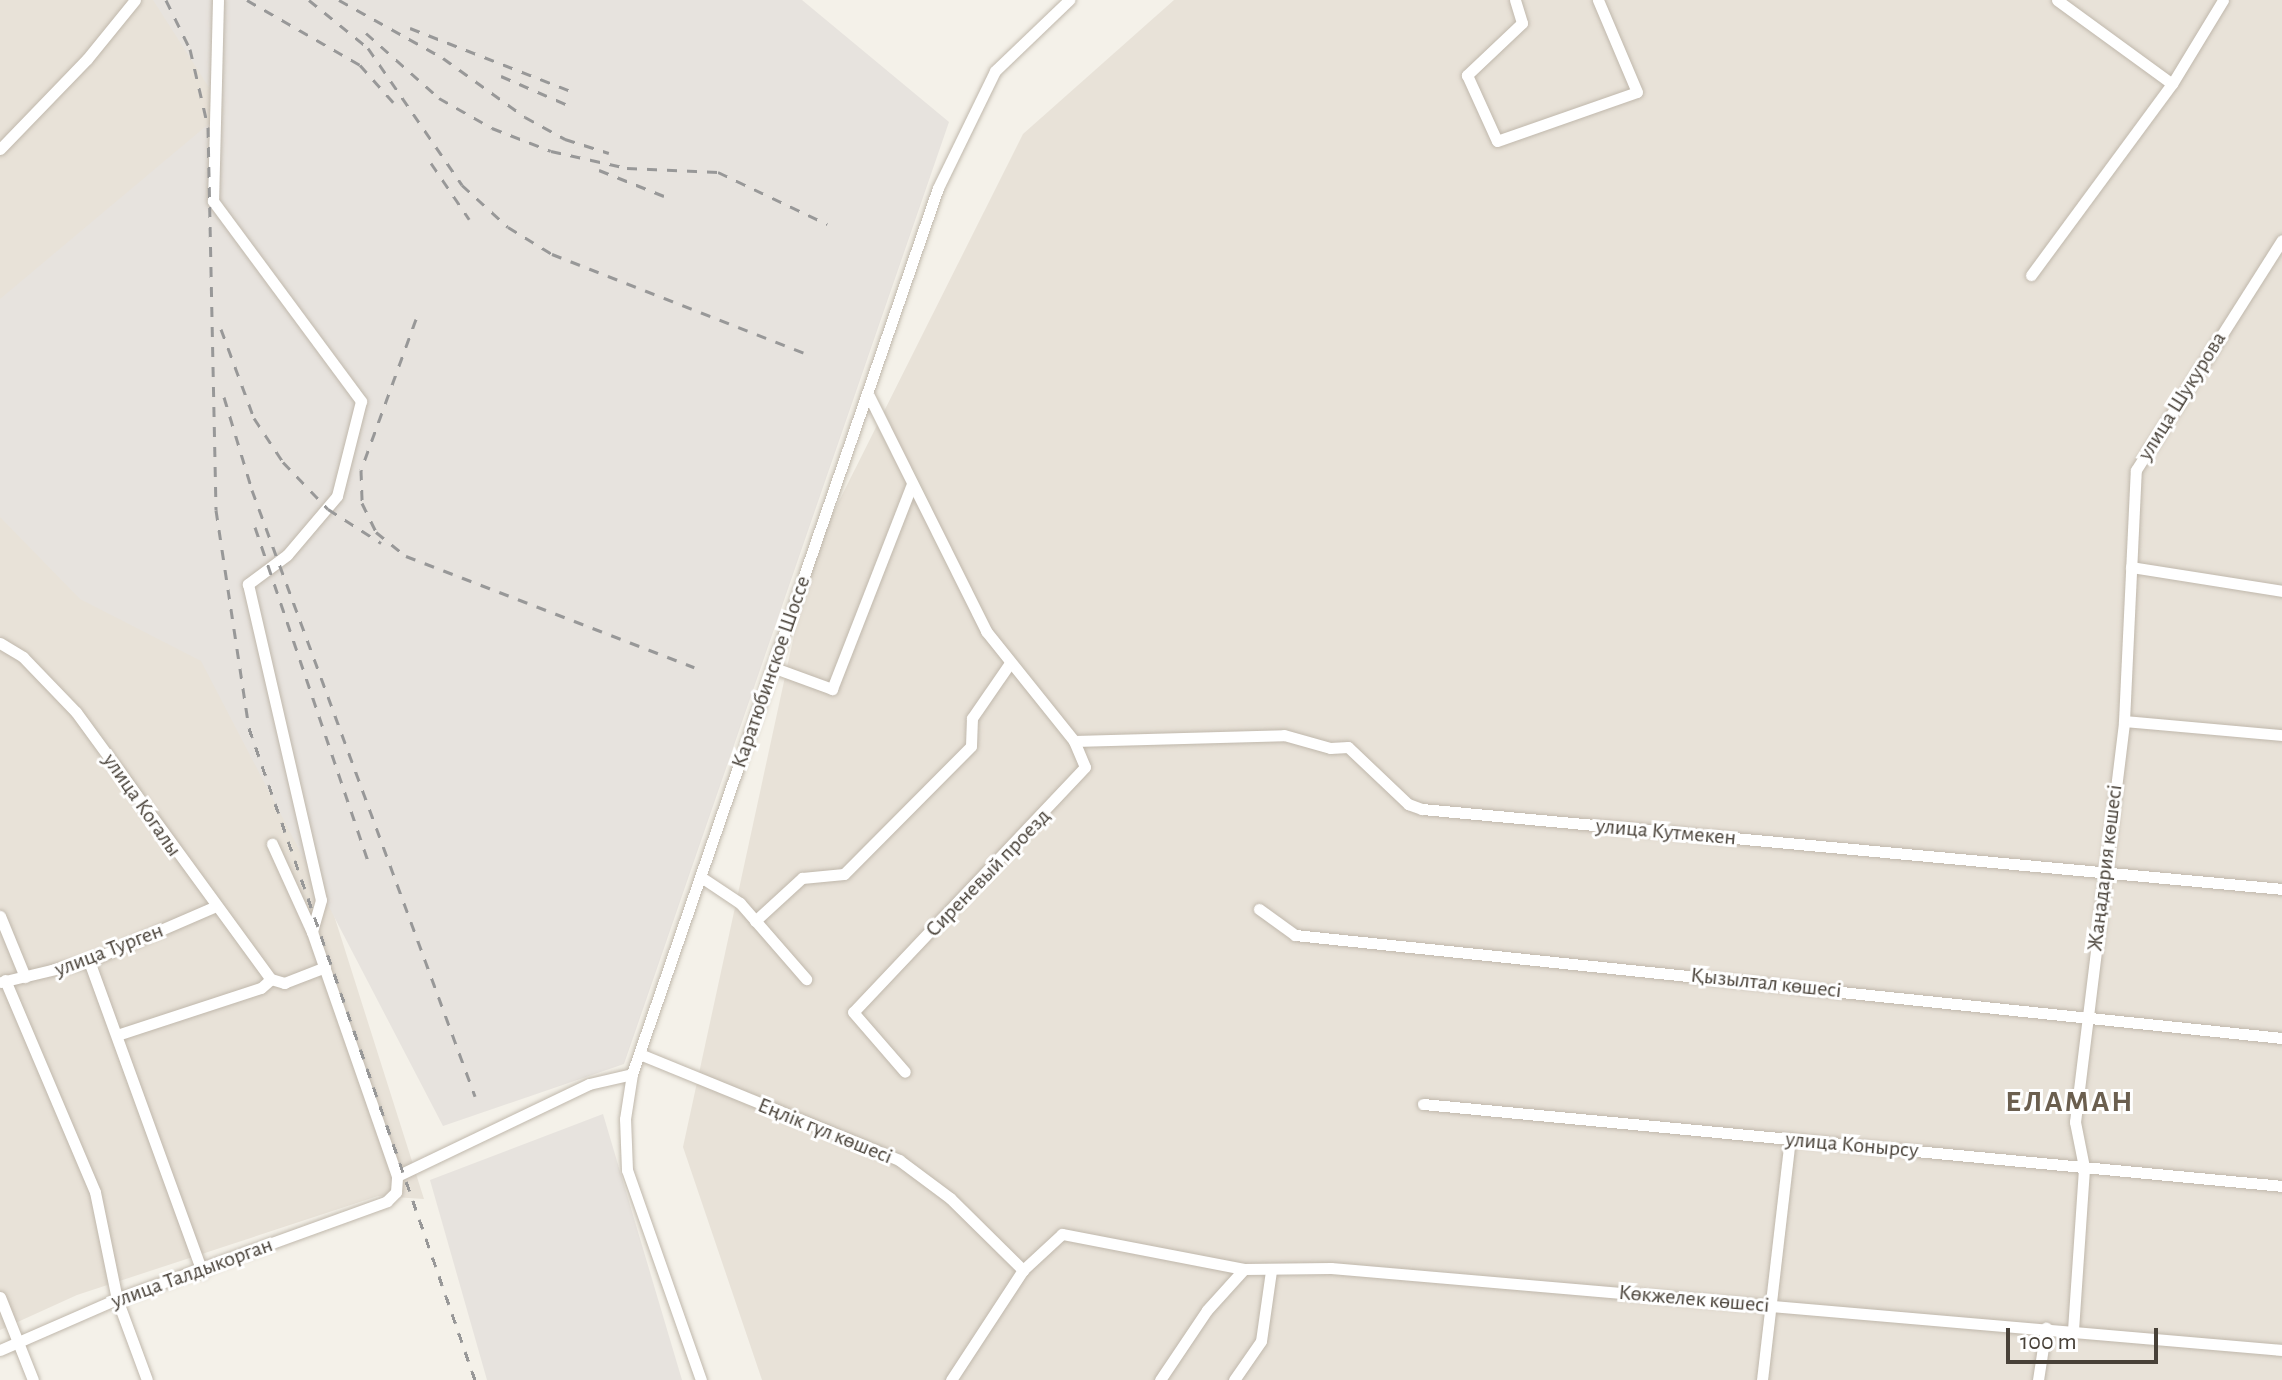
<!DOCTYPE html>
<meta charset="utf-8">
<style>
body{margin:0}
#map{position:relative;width:2282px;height:1380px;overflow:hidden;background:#f4f1e9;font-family:"Alegreya Sans",sans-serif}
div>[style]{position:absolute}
.residential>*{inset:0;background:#e8e2d8}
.industrial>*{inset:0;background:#e7e3de}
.roads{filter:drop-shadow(0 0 2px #c0b8ac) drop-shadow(0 0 2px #c0b8ac)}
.minor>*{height:11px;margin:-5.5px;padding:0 5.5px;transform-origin:5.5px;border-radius:5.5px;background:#fff}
.rail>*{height:3px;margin-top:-1.5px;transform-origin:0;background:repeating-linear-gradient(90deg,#989898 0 10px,transparent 0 20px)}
span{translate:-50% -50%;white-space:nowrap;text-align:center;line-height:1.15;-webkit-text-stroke:6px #fff;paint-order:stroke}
.street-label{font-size:22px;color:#484138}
.district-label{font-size:30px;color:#6b5f4f;font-weight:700;letter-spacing:2px}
.scale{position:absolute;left:2006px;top:1328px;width:152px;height:36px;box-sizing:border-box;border:4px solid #484138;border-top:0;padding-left:10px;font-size:24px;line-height:28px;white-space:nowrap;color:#484138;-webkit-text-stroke:6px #fff;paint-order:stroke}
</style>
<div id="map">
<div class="residential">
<i style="clip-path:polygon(0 0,225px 0,261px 685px,424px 1199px,378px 1196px,77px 1295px,0 1330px)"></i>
<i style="clip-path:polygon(1174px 0,2282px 0,2282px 1380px,762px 1380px,683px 1147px,811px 557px,1023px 134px)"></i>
</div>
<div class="industrial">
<i style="clip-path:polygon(153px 0,802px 0,949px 122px,624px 1064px,443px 1126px,201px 661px,80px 599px,0 517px,0 299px,224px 111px)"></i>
<i style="clip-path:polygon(603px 1114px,682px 1380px,487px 1380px,430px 1180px)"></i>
</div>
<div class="roads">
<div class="minor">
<i style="left:218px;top:0;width:201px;rotate:91.4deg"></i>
<i style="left:213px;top:201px;width:249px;rotate:53.5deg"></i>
<i style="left:361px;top:401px;width:98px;rotate:104.2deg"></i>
<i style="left:337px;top:496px;width:77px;rotate:130.3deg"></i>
<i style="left:287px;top:555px;width:49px;rotate:143.4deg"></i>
<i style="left:248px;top:584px;width:324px;rotate:77deg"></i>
<i style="left:321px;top:900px;width:33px;rotate:106deg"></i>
<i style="left:1515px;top:0;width:24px;rotate:73deg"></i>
<i style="left:1522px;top:23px;width:76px;rotate:136.6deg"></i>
<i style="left:1467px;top:75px;width:72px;rotate:65.6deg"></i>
<i style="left:1497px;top:141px;width:148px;rotate:-19.3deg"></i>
<i style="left:1637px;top:92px;width:100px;rotate:-113deg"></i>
<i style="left:2057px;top:0;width:142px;rotate:36.1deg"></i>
<i style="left:2172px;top:84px;width:98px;rotate:-58.7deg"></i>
<i style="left:0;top:149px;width:125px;rotate:-46deg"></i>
<i style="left:87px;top:59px;width:76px;rotate:-50.9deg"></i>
<i style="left:2031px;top:275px;width:237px;rotate:-53.6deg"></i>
<i style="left:869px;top:396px;width:263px;rotate:63.5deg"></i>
<i style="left:986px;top:631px;width:141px;rotate:51.3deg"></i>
<i style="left:1074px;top:741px;width:28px;rotate:67deg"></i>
<i style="left:1085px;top:767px;width:337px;rotate:133.4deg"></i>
<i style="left:853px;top:1012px;width:79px;rotate:49.1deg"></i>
<i style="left:2131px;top:567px;width:153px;rotate:9deg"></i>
<i style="left:0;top:643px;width:27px;rotate:31deg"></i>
<i style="left:23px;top:657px;width:76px;rotate:46.1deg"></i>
<i style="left:76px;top:712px;width:331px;rotate:53.9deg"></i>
<i style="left:772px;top:667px;width:64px;rotate:20.1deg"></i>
<i style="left:832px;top:689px;width:220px;rotate:-68.7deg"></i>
<i style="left:2124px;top:721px;width:159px;rotate:5.1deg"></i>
<i style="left:1074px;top:741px;width:210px;rotate:-1.6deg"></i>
<i style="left:1284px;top:735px;width:48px;rotate:15.8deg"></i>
<i style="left:1330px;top:748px;width:18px;rotate:-3deg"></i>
<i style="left:1348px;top:747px;width:83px;rotate:43.5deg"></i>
<i style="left:1408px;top:804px;width:15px;rotate:20deg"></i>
<i style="left:1422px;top:809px;width:864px;rotate:5.31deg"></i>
<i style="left:701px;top:877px;width:47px;rotate:33.7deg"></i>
<i style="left:740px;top:903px;width:101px;rotate:49deg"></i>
<i style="left:1259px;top:909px;width:44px;rotate:35.8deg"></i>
<i style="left:1295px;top:935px;width:992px;rotate:5.96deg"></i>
<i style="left:0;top:916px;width:66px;rotate:67.7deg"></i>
<i style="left:755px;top:921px;width:64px;rotate:-42.5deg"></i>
<i style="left:802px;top:878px;width:42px;rotate:-5.4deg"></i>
<i style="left:844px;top:874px;width:180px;rotate:-45.2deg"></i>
<i style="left:971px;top:746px;width:28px;rotate:-88deg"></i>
<i style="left:972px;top:718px;width:67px;rotate:-55.4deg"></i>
<i style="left:89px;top:961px;width:331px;rotate:70deg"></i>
<i style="left:271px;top:979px;width:14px;rotate:17deg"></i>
<i style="left:284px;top:983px;width:44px;rotate:-21.3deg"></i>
<i style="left:5px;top:980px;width:230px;rotate:67deg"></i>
<i style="left:95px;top:1192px;width:109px;rotate:78.4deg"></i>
<i style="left:117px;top:1299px;width:86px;rotate:69.7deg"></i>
<i style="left:1px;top:982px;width:90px;rotate:-13.4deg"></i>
<i style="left:89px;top:961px;width:136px;rotate:-23.4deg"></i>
<i style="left:117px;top:1035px;width:151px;rotate:-18.1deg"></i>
<i style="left:261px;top:988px;width:13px;rotate:-42deg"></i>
<i style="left:642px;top:1055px;width:278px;rotate:22.2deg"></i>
<i style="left:899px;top:1160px;width:64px;rotate:36.7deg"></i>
<i style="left:950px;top:1198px;width:103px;rotate:44.6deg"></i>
<i style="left:1423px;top:1104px;width:863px;rotate:5.45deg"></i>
<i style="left:397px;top:1176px;width:213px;rotate:-25.6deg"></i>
<i style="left:589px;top:1084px;width:44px;rotate:-13.1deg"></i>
<i style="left:0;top:1297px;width:89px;rotate:68.3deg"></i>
<i style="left:2073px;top:1330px;width:163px;rotate:-86.1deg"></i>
<i style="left:2084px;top:1167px;width:46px;rotate:-101.3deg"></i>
<i style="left:2075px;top:1122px;width:404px;rotate:-83deg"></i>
<i style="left:2124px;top:721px;width:251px;rotate:-87.3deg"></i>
<i style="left:2136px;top:470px;width:272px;rotate:-57.6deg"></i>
<i style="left:0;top:1350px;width:128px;rotate:-23.6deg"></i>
<i style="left:117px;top:1299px;width:287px;rotate:-19.9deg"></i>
<i style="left:387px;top:1201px;width:13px;rotate:-45deg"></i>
<i style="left:396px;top:1192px;width:16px;rotate:-86deg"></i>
<i style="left:397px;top:1176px;width:258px;rotate:-109.2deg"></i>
<i style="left:312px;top:932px;width:97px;rotate:-114.4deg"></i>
<i style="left:701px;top:1380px;width:223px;rotate:-109.4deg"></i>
<i style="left:627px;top:1170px;width:51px;rotate:-92.2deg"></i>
<i style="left:625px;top:1119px;width:46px;rotate:-81.2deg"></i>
<i style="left:632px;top:1074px;width:937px;rotate:-70.95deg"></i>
<i style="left:938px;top:188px;width:130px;rotate:-64deg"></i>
<i style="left:995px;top:71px;width:103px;rotate:-43.8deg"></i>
<i style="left:951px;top:1380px;width:131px;rotate:-56.8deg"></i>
<i style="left:1023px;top:1270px;width:53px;rotate:-42.7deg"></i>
<i style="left:1062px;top:1234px;width:185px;rotate:10.9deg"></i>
<i style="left:1160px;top:1380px;width:84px;rotate:-56.1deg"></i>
<i style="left:1207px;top:1310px;width:55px;rotate:-47.9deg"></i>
<i style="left:1244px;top:1269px;width:87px;rotate:-0.7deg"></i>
<i style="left:1331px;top:1268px;width:955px;rotate:4.93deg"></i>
<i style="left:1234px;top:1380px;width:47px;rotate:-55.3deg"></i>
<i style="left:1261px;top:1341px;width:71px;rotate:-81.9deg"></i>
<i style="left:1762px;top:1380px;width:243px;rotate:-83.4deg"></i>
<i style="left:2038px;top:1380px;width:53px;rotate:-81.3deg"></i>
</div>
</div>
<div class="rail">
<i style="left:166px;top:0;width:55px;rotate:63.9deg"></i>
<i style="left:190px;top:49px;width:80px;rotate:77deg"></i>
<i style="left:208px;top:127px;width:383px;rotate:88.8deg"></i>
<i style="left:216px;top:510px;width:220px;rotate:81.4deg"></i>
<i style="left:249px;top:728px;width:690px;rotate:70.88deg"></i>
<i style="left:247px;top:0;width:130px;rotate:29.9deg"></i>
<i style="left:360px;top:65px;width:50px;rotate:48.3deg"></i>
<i style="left:309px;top:0;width:76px;rotate:39.1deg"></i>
<i style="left:368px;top:48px;width:166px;rotate:55.5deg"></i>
<i style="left:462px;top:185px;width:62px;rotate:42.4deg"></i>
<i style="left:508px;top:227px;width:52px;rotate:31.5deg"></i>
<i style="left:552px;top:254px;width:277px;rotate:21.4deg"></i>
<i style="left:339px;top:0;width:119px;rotate:29.1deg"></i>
<i style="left:443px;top:58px;width:101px;rotate:35.7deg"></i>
<i style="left:525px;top:117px;width:46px;rotate:28.8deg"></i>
<i style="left:565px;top:139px;width:46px;rotate:17.7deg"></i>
<i style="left:410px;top:28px;width:175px;rotate:21.4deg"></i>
<i style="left:366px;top:33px;width:98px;rotate:41.7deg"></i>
<i style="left:439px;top:98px;width:61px;rotate:29.5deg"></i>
<i style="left:492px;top:128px;width:63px;rotate:21.3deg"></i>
<i style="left:551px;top:151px;width:78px;rotate:12.6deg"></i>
<i style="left:627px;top:168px;width:91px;rotate:2.5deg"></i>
<i style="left:718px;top:172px;width:121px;rotate:25.5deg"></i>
<i style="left:501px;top:76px;width:75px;rotate:23.5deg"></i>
<i style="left:431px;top:163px;width:68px;rotate:55.8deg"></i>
<i style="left:599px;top:170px;width:70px;rotate:21.8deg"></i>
<i style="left:416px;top:319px;width:161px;rotate:110deg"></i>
<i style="left:361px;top:470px;width:33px;rotate:88deg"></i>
<i style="left:362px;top:503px;width:32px;rotate:64deg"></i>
<i style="left:376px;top:532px;width:38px;rotate:39deg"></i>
<i style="left:406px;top:556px;width:309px;rotate:21.1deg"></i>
<i style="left:221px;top:329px;width:95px;rotate:69.7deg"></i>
<i style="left:254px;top:418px;width:53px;rotate:56.6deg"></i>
<i style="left:283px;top:462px;width:65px;rotate:46.2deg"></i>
<i style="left:328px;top:509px;width:63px;rotate:32.7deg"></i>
<i style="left:224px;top:397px;width:97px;rotate:73.2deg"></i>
<i style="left:252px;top:490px;width:646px;rotate:69.8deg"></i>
<i style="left:255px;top:527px;width:352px;rotate:71.3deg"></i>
</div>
<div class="street-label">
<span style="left:2182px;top:396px;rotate:-58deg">улица Шукурова</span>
<span style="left:771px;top:672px;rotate:-71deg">Каратюбинское Шоссе</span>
<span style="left:142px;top:805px;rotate:55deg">улица Когалы</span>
<span style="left:1666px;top:832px;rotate:5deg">улица Кутмекен</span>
<span style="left:2105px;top:868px;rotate:-83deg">Жаңадария көшесі</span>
<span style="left:988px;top:873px;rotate:-46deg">Сиреневый проезд</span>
<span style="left:109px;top:950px;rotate:-21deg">улица Турген</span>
<span style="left:1766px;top:983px;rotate:6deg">Қызылтал көшесі</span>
<span style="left:825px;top:1131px;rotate:22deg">Еңлік гүл көшесі</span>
<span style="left:1852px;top:1145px;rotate:5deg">улица Конырсу</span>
<span style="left:192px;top:1273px;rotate:-20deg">улица Талдыкорган</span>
<span style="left:1694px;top:1299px;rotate:5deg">Көкжелек көшесі</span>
</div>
<div class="district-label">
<span style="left:2070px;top:1102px">ЕЛАМАН</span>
</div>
<div class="scale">100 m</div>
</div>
